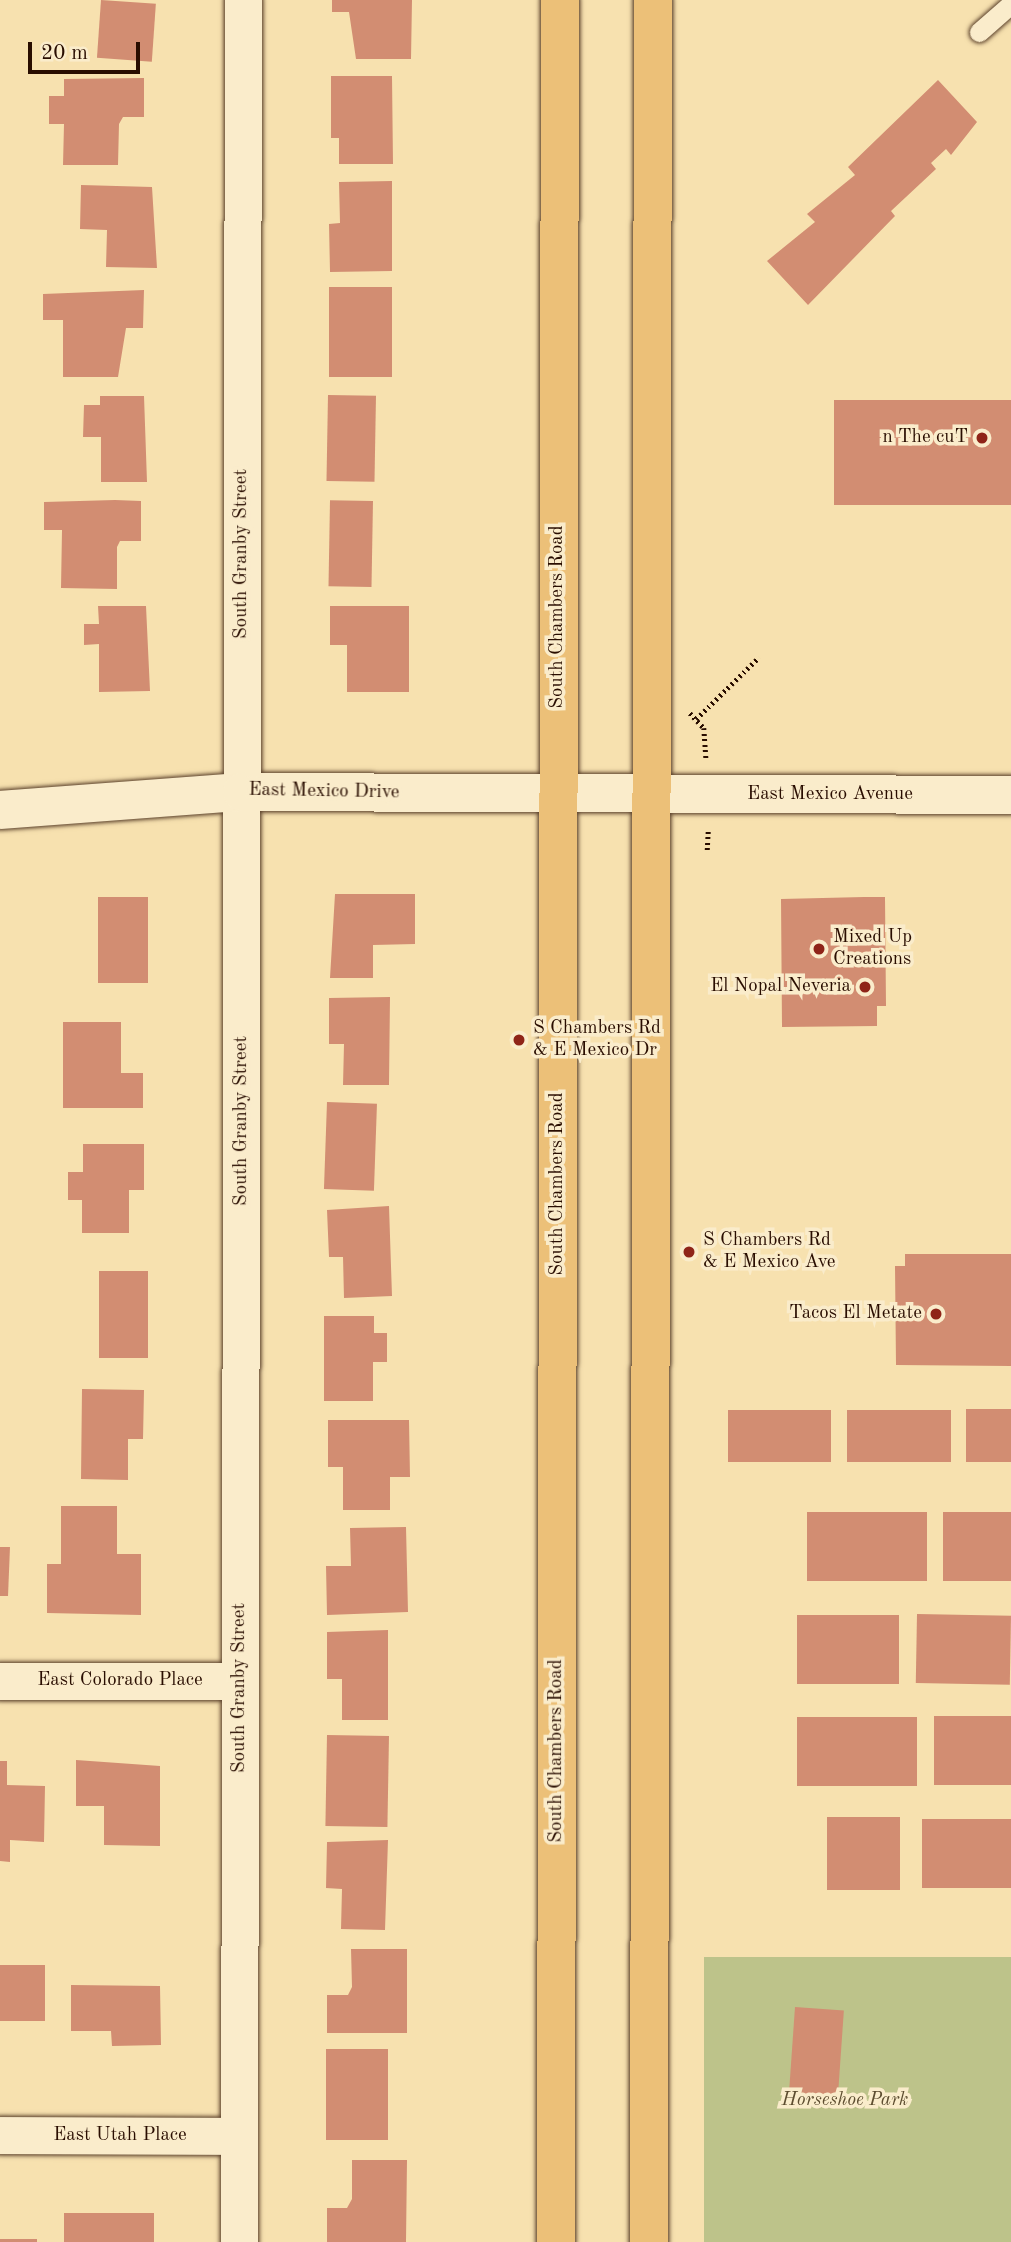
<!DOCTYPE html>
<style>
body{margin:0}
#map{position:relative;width:1011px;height:2242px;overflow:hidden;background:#f7e1af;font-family:"Old Standard TT",serif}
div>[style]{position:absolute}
.green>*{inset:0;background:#bdc38a;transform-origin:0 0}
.building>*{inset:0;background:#d28d72;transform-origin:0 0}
.path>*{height:4.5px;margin-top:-2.25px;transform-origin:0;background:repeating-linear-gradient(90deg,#290d00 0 2px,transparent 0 5.5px)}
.roads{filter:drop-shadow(0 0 2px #5c422c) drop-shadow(0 0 2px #5c422c)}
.lane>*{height:19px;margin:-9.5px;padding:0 9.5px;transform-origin:9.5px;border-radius:9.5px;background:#faeccb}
.street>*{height:37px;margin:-18.5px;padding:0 18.5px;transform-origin:18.5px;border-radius:18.5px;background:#faeccb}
.secondary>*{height:38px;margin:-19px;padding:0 19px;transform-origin:19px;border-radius:19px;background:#faeccb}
.primary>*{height:38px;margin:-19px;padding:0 19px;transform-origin:19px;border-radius:19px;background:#ecc078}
.dots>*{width:19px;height:19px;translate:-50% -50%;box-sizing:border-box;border:4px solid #faeccb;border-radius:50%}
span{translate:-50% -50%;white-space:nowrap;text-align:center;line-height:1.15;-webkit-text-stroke:7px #faeccb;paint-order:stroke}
.poi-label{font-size:19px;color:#290d00}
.right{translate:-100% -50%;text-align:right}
.left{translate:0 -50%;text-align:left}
.street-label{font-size:19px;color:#290d00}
.park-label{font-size:19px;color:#5d4d30;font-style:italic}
.scale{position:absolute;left:28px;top:42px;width:112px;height:32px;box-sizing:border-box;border:4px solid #290d00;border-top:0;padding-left:9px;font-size:21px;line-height:24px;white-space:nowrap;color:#290d00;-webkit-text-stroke:5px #faeccb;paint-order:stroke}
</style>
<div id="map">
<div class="green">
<i style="left:1011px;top:1957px;width:285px;height:307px;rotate:90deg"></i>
</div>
<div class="building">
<i style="left:101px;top:0;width:55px;height:58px;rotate:4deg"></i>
<i style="clip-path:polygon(332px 0,412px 0,411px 59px,356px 59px,349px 12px,332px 12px)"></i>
<i style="clip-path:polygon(331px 76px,392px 76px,393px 164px,339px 164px,339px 138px,331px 138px)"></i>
<i style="clip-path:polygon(144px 78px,144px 117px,123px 117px,119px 124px,118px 165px,63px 165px,64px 124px,49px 124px,49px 96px,64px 96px,64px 79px)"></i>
<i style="clip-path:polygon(938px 80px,977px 122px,951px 155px,946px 149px,931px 163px,936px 169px,891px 211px,895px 216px,808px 305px,767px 261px,815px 222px,807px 214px,855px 175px,848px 167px)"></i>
<i style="clip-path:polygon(392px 181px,392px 271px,330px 272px,329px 224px,340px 223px,339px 182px)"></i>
<i style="clip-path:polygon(81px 185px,152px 187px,157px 268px,106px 267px,107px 230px,80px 229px)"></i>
<i style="left:329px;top:287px;width:63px;height:90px"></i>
<i style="clip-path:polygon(144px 290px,143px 328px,126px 328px,118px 377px,63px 377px,63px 320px,43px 320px,43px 294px)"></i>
<i style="left:328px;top:395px;width:48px;height:86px;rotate:1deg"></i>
<i style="clip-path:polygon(100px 396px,144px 396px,147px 482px,101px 482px,101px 437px,83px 437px,84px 405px,100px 405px)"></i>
<i style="left:1011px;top:400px;width:105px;height:177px;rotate:90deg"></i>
<i style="clip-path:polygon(115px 500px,141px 501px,141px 541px,120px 541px,117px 547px,117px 589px,61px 588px,62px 530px,44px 530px,44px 502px)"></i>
<i style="left:373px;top:501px;width:86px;height:43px;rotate:91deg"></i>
<i style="clip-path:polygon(98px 606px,146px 606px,150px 691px,99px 692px,99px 644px,84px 645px,84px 624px,99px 624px)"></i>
<i style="clip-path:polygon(330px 606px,409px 606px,409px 692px,347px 692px,347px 645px,330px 645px)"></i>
<i style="clip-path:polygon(335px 894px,415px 894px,415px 944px,373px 945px,373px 978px,330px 978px)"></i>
<i style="left:98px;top:897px;width:50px;height:86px"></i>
<i style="clip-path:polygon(864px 897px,885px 897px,886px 1006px,877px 1006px,877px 1026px,782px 1027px,781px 899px)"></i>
<i style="clip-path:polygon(390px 997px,389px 1085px,343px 1085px,344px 1044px,329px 1044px,329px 998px)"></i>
<i style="clip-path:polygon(63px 1022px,121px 1022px,121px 1073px,143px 1073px,143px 1108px,63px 1108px)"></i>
<i style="left:327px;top:1102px;width:50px;height:87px;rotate:2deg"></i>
<i style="clip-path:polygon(83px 1144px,144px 1144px,144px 1190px,129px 1190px,129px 1233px,82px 1233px,82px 1200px,68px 1200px,68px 1172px,83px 1172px)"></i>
<i style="clip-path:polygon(389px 1206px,392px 1296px,344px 1298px,343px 1257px,329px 1257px,327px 1210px)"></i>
<i style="clip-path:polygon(905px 1254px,1011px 1254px,1011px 1366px,896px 1365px,895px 1266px,905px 1266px)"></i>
<i style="left:99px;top:1271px;width:49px;height:87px"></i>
<i style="clip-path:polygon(324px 1316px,374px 1316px,374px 1333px,387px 1333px,387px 1362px,373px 1362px,373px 1401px,324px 1401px)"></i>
<i style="clip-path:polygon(82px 1389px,144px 1390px,143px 1439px,128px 1439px,128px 1480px,81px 1479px)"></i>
<i style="left:966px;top:1409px;width:45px;height:53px"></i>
<i style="left:728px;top:1410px;width:103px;height:52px"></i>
<i style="left:847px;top:1410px;width:104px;height:52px"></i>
<i style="clip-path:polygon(328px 1420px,409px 1420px,410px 1477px,390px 1477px,390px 1510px,343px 1510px,343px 1467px,328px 1467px)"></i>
<i style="clip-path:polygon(61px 1506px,117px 1506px,117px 1554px,141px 1554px,141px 1615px,47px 1613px,47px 1564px,61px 1564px)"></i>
<i style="left:807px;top:1512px;width:120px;height:69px"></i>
<i style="left:943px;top:1512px;width:68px;height:69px"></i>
<i style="clip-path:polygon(406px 1527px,408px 1612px,327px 1615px,326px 1566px,351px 1566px,350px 1528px)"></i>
<i style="clip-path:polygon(0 1547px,10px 1547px,8px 1596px,0 1596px)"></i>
<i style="left:917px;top:1614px;width:94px;height:69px;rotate:1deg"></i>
<i style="left:797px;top:1615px;width:102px;height:69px"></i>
<i style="clip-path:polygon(388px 1630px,388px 1720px,342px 1720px,342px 1679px,327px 1679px,327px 1632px)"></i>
<i style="left:1011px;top:1716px;width:69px;height:77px;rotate:90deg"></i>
<i style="left:797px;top:1717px;width:120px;height:69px"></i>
<i style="left:327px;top:1735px;width:62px;height:91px;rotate:1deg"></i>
<i style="clip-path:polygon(76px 1760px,160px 1766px,160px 1846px,104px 1845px,104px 1806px,76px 1806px)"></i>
<i style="clip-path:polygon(0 1761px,7px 1761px,7px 1785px,45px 1786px,44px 1842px,10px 1840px,10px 1862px,0 1861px)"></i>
<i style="left:827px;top:1817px;width:73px;height:73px"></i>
<i style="left:922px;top:1819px;width:89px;height:69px"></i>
<i style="clip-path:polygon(388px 1840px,385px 1930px,341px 1929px,342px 1889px,326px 1888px,327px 1842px)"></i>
<i style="clip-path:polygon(351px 1949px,407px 1949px,407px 2033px,327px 2033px,327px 1995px,348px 1995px,352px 1987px)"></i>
<i style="left:0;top:1965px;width:45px;height:56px"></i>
<i style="clip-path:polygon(71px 1985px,160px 1986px,161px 2045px,112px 2046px,111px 2031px,71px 2031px)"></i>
<i style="left:795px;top:2007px;width:49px;height:97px;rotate:4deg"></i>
<i style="left:326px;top:2049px;width:62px;height:91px"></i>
<i style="clip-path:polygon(352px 2160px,407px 2160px,406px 2242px,327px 2242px,327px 2208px,347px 2208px,352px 2199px)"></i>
<i style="left:64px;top:2213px;width:90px;height:29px"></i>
<i style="left:0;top:2239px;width:37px;height:3px"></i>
</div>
<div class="path">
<i style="left:690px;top:713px;width:21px;rotate:47deg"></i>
<i style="left:704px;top:728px;width:30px;rotate:86deg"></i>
<i style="left:696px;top:719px;width:88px;rotate:-44.5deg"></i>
<i style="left:707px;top:850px;width:21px;rotate:-87deg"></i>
</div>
<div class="roads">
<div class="lane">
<i style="left:979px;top:32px;width:43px;rotate:-41.2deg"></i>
</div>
<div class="street">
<i style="left:0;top:1681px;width:240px"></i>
<i style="left:0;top:2135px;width:239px;rotate:0.2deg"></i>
<i style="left:239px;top:2242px;width:2242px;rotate:-89.9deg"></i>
</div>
<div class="secondary">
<i style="left:0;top:810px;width:243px;rotate:-4.3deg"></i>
<i style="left:242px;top:792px;width:769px;rotate:0.22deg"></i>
</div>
<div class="primary">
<i style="left:556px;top:2242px;width:2242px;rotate:-89.9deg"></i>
<i style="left:649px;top:2242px;width:2242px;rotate:-89.9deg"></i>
</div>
</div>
<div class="dots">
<i style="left:982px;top:438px;background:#8f2418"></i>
<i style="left:819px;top:949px;background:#8f2418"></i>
<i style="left:865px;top:987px;background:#8f2418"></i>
<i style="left:519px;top:1040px;background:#8f2418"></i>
<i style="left:689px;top:1252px;background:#8f2418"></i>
<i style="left:936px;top:1314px;background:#8f2418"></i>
</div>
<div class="poi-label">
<span class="right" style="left:968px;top:438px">n The cuT</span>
<span class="left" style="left:833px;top:949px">Mixed Up<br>Creations</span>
<span class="right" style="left:851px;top:987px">El Nopal Neveria</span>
<span class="left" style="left:533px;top:1040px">S Chambers Rd<br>&amp; E Mexico Dr</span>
<span class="left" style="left:703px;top:1252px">S Chambers Rd<br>&amp; E Mexico Ave</span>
<span class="right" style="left:922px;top:1314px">Tacos El Metate</span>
</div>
<div class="street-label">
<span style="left:242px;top:554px;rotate:-90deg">South Granby Street</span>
<span style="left:558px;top:617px;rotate:-90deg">South Chambers Road</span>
<span style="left:324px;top:792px;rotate:1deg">East Mexico Drive</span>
<span style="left:830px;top:795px">East Mexico Avenue</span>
<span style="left:242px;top:1121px;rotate:-90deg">South Granby Street</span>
<span style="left:558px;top:1184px;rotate:-90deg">South Chambers Road</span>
<span style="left:120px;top:1681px">East Colorado Place</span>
<span style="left:240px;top:1688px;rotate:-90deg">South Granby Street</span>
<span style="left:557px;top:1751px;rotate:-90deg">South Chambers Road</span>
<span style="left:120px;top:2136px">East Utah Place</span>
</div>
<div class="park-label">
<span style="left:845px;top:2101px">Horseshoe Park</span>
</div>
<div class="scale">20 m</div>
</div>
